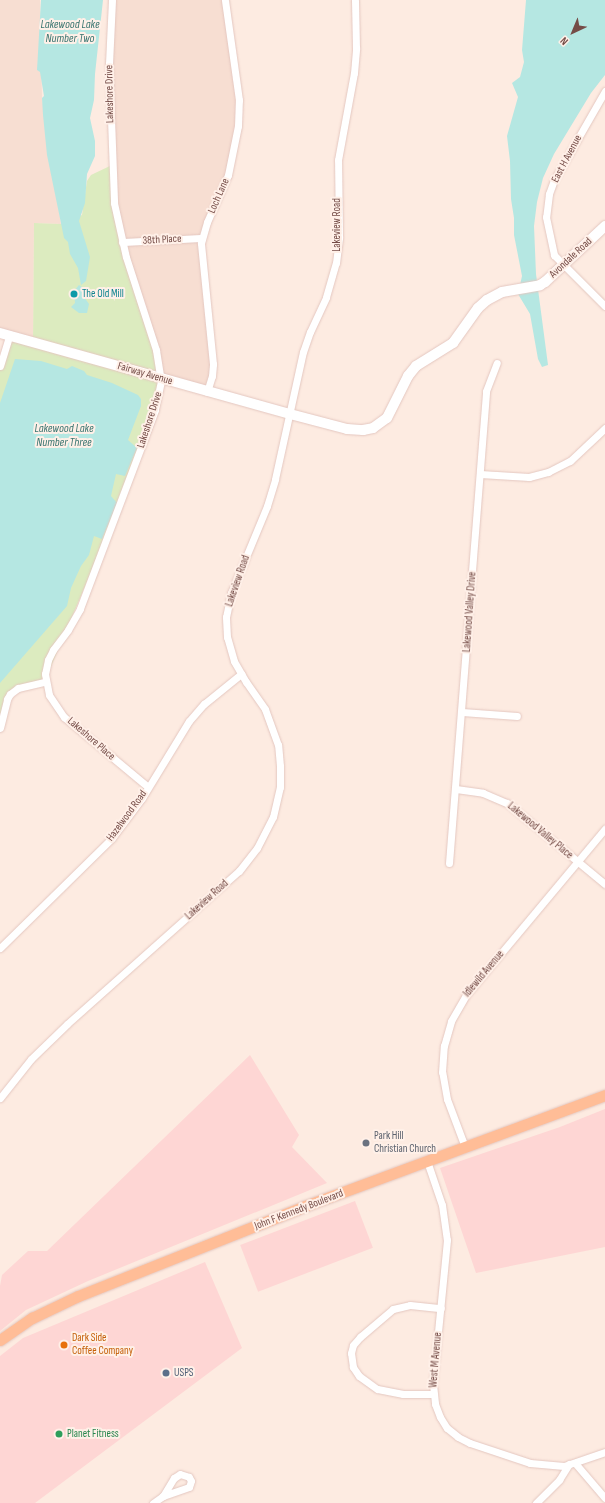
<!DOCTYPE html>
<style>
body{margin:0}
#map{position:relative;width:605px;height:1503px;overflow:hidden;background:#fdebe1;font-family:"Sofia Sans Condensed",sans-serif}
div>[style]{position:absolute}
.residential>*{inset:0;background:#f7ded2}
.commercial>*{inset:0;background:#fed6d4;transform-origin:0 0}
.green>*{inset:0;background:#dcebbf}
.water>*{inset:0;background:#b5e7e2}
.roads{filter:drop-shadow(0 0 1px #e4c7c0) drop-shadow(0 0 1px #e4c7c0)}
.street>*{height:7px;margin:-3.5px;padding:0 3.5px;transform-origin:3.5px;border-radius:3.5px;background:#fff}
.secondary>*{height:10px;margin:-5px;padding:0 5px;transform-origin:5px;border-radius:5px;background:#fff}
.primary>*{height:11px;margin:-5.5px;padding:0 5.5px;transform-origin:5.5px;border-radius:5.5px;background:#ffbd97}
.dots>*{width:11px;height:11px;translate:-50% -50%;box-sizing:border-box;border:2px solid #fff0e8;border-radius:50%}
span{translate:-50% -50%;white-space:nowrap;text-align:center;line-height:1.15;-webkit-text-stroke:4px #fff0e8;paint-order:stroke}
.street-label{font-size:11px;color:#754c47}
.culture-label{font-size:11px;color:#0d838f}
.left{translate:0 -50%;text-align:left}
.worship-label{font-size:11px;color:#5b616d}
.food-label{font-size:11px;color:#c56008}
.service-label{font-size:11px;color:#4e5e75}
.leisure-label{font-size:11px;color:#27864d}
.water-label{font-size:12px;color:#38746f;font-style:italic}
.north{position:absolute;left:553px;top:12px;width:40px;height:40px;-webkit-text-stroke:3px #fff0e8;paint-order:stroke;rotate:224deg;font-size:11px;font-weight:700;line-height:16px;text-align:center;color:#754c47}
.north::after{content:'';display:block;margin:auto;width:14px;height:18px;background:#754c47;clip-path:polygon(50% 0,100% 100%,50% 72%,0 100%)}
</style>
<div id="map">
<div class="residential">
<i style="clip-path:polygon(0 0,40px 0,42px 98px,61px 224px,34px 223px,33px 342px,0 334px)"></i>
<i style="clip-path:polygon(113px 0,225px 0,239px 100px,228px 175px,202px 238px,212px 351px,207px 392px,161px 381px,122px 242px,112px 165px)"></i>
</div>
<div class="commercial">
<i style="clip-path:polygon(250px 1055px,299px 1135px,292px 1147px,327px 1183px,88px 1281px,26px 1310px,0 1331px,0 1286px,2px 1275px,28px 1251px,47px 1251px)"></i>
<i style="clip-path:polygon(605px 1109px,605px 1247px,476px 1273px,440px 1168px,560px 1127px)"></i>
<i style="left:355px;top:1201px;width:50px;height:123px;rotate:69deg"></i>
<i style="clip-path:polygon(205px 1262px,242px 1348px,35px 1503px,0 1503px,0 1356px,23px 1338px)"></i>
</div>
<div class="green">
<i style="clip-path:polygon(112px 165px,117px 218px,161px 381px,121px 501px,45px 681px,18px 688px,0 714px,0 366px,9px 336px,33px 342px,34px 223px,61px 224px,82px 215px,87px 181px,91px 175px)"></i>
</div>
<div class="water">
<i style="clip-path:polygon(41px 0,103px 0,95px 74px,94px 100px,90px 118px,95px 141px,95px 156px,87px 174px,85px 203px,79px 221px,90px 257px,86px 281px,81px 285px,78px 268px,70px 254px,68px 242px,64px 238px,47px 155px,43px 115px,42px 98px,44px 96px,40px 72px,37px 70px)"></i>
<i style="clip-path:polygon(526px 0,605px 0,605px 75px,591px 93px,554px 154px,543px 178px,537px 202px,534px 226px,536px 274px,548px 365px,542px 367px,538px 359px,530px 314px,518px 294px,522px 276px,514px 235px,514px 218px,511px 199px,510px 161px,507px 136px,518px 97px,512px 83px,520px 77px,524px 62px,522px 50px)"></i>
<i style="clip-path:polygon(79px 285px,85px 289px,84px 297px,89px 304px,87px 313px,79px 313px,71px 307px,75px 303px,74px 291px)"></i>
<i style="clip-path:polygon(15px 359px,41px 361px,67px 369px,72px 366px,84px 371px,87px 375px,112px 383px,138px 395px,141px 399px,141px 406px,128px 440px,137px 448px,125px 476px,116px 474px,111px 496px,117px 503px,102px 539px,94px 536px,89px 555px,81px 566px,71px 588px,67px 606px,0 683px,0 403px)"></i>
</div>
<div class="roads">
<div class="street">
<i style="left:112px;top:0;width:64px;rotate:92.7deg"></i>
<i style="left:109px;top:64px;width:139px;rotate:87.9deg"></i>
<i style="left:114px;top:203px;width:55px;rotate:77.5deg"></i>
<i style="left:126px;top:257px;width:98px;rotate:72.1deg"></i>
<i style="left:156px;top:350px;width:31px;rotate:81deg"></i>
<i style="left:161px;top:381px;width:30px;rotate:102deg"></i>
<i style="left:155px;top:410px;width:213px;rotate:110.7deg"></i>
<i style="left:80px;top:609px;width:24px;rotate:120deg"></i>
<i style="left:68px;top:630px;width:25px;rotate:127deg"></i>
<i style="left:53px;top:650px;width:11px;rotate:117deg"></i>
<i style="left:48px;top:660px;width:14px;rotate:102deg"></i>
<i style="left:45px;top:674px;width:21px;rotate:79deg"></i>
<i style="left:49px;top:695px;width:27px;rotate:56deg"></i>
<i style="left:64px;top:717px;width:109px;rotate:39.8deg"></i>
<i style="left:605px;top:91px;width:103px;rotate:119.8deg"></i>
<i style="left:554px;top:180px;width:15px;rotate:110deg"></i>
<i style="left:549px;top:194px;width:23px;rotate:97deg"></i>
<i style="left:546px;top:217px;width:39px;rotate:78deg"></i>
<i style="left:554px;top:255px;width:72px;rotate:45deg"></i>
<i style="left:122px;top:242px;width:80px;rotate:-2.9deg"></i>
<i style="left:0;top:366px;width:31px;rotate:-73deg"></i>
<i style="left:207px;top:392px;width:17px;rotate:-73deg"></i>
<i style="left:212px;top:376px;width:12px;rotate:-85deg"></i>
<i style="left:213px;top:364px;width:122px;rotate:-95.7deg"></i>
<i style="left:201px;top:243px;width:22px;rotate:-74deg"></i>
<i style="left:207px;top:222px;width:51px;rotate:-65.9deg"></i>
<i style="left:228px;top:175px;width:50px;rotate:-78.5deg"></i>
<i style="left:238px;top:126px;width:26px;rotate:-88deg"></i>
<i style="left:239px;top:100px;width:101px;rotate:-98deg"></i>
<i style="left:480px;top:474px;width:49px;rotate:3.5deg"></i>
<i style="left:529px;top:477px;width:20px;rotate:-15deg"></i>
<i style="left:548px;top:472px;width:25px;rotate:-27deg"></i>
<i style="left:570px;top:461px;width:48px;rotate:-43.3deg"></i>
<i style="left:462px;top:712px;width:55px;rotate:4.2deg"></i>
<i style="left:0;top:728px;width:30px;rotate:-76deg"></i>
<i style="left:7px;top:699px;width:6px;rotate:-59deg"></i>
<i style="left:10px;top:694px;width:10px;rotate:-37deg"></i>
<i style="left:18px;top:688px;width:28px;rotate:-13deg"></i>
<i style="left:456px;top:789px;width:27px;rotate:8deg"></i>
<i style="left:483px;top:793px;width:26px;rotate:23deg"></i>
<i style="left:507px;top:803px;width:127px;rotate:39.6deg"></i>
<i style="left:449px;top:863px;width:473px;rotate:-85.5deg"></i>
<i style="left:486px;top:391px;width:30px;rotate:-69deg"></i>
<i style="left:0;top:948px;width:157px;rotate:-44.5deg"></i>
<i style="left:112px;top:838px;width:50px;rotate:-53.1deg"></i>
<i style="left:142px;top:798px;width:90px;rotate:-58.6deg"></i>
<i style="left:189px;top:721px;width:23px;rotate:-49deg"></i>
<i style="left:204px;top:704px;width:48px;rotate:-39deg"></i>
<i style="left:0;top:1098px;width:50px;rotate:-51.5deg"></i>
<i style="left:31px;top:1059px;width:50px;rotate:-44.2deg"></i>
<i style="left:67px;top:1024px;width:230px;rotate:-41.7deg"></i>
<i style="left:239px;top:871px;width:29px;rotate:-52deg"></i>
<i style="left:257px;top:848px;width:35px;rotate:-63deg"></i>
<i style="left:273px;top:817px;width:31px;rotate:-77deg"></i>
<i style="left:280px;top:787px;width:21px;rotate:-90deg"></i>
<i style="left:280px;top:766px;width:21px;rotate:-95deg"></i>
<i style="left:278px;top:745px;width:38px;rotate:-110deg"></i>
<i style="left:265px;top:709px;width:33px;rotate:-125deg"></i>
<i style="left:246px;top:682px;width:24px;rotate:-120deg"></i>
<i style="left:234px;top:661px;width:25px;rotate:-106deg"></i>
<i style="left:227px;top:637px;width:20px;rotate:-93deg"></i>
<i style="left:226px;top:617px;width:25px;rotate:-78deg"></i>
<i style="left:231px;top:593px;width:94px;rotate:-67.5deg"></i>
<i style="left:267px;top:506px;width:28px;rotate:-73deg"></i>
<i style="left:275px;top:479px;width:130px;rotate:-77.6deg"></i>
<i style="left:303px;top:352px;width:21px;rotate:-71deg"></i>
<i style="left:310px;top:332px;width:38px;rotate:-65deg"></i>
<i style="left:326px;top:297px;width:35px;rotate:-74deg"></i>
<i style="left:336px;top:263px;width:26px;rotate:-83deg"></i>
<i style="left:339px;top:237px;width:77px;rotate:-90.7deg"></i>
<i style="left:338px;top:160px;width:88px;rotate:-79.6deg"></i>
<i style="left:354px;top:73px;width:25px;rotate:-85deg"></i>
<i style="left:356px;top:48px;width:48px;rotate:-91.2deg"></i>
<i style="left:465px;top:1147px;width:51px;rotate:-110.6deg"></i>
<i style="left:447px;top:1099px;width:27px;rotate:-100deg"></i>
<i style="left:442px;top:1072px;width:26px;rotate:-86deg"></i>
<i style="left:444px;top:1046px;width:26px;rotate:-74deg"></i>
<i style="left:451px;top:1021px;width:30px;rotate:-60deg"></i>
<i style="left:466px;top:995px;width:217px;rotate:-50.1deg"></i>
<i style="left:427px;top:1161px;width:46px;rotate:71.2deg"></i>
<i style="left:442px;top:1205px;width:35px;rotate:82deg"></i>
<i style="left:447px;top:1240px;width:145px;rotate:95.6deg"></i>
<i style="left:433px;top:1384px;width:20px;rotate:84deg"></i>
<i style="left:435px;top:1404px;width:14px;rotate:69deg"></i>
<i style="left:440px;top:1417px;width:13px;rotate:58deg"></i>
<i style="left:447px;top:1428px;width:14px;rotate:39deg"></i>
<i style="left:458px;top:1437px;width:13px;rotate:27deg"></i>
<i style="left:470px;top:1443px;width:63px;rotate:18.4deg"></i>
<i style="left:530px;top:1463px;width:34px;rotate:5deg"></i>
<i style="left:564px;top:1466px;width:43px;rotate:-18.9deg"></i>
<i style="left:433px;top:1394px;width:30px;rotate:180deg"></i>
<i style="left:403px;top:1394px;width:26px;rotate:-169deg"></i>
<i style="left:377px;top:1389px;width:22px;rotate:-144deg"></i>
<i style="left:359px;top:1376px;width:11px;rotate:-124deg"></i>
<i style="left:353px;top:1367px;width:14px;rotate:-98deg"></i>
<i style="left:351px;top:1353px;width:8px;rotate:-76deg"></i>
<i style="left:353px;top:1345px;width:11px;rotate:-49deg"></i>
<i style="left:360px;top:1337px;width:43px;rotate:-40.3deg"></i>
<i style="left:393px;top:1309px;width:17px;rotate:-13deg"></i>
<i style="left:410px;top:1305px;width:31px;rotate:6deg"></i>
<i style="left:575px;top:1463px;width:46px;rotate:49.4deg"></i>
<i style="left:180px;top:1474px;width:9px;rotate:18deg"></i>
<i style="left:189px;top:1477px;width:4px;rotate:63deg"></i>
<i style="left:191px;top:1481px;width:6px;rotate:108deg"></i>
<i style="left:189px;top:1487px;width:28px;rotate:161deg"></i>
<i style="left:163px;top:1496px;width:21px;rotate:-59deg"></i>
<i style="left:174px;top:1478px;width:7px;rotate:-34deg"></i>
<i style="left:153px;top:1503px;width:12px;rotate:-35deg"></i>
<i style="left:536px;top:1503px;width:33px;rotate:-45deg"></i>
<i style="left:559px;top:1480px;width:19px;rotate:-58deg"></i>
</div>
<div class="secondary">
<i style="left:0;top:333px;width:301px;rotate:15.6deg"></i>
<i style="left:290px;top:414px;width:59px;rotate:14.7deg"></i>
<i style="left:347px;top:429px;width:16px;rotate:4deg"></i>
<i style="left:363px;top:430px;width:10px;rotate:-11deg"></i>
<i style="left:373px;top:428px;width:17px;rotate:-36deg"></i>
<i style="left:387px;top:418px;width:47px;rotate:-63.4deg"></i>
<i style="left:408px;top:376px;width:13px;rotate:-51deg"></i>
<i style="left:416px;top:366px;width:44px;rotate:-31.9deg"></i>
<i style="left:453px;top:343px;width:43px;rotate:-54.5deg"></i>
<i style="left:478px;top:308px;width:12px;rotate:-42deg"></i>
<i style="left:487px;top:300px;width:17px;rotate:-28deg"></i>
<i style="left:502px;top:292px;width:39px;rotate:-10deg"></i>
<i style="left:540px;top:285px;width:6px;rotate:-31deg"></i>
<i style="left:545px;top:282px;width:82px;rotate:-43deg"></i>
</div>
<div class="primary">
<i style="left:0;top:1340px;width:39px;rotate:-35deg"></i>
<i style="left:32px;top:1318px;width:51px;rotate:-25.6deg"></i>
<i style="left:78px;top:1296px;width:244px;rotate:-21.6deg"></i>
<i style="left:305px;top:1206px;width:320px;rotate:-20.3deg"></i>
</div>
</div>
<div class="dots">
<i style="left:74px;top:294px;background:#0f9aa8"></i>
<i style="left:366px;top:1143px;background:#6b7280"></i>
<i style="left:64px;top:1345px;background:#e8710a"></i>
<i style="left:166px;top:1373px;background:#5c6f8a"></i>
<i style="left:59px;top:1434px;background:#2e9e5b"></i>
</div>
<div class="street-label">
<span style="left:110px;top:94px;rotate:-91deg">Lakeshore Drive</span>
<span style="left:567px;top:159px;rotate:-62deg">East H Avenue</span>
<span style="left:219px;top:196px;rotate:-66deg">Loch Lane</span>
<span style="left:337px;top:225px;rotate:-90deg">Lakeview Road</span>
<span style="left:162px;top:240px;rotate:-3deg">38th Place</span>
<span style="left:571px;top:258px;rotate:-43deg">Avondale Road</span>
<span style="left:145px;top:374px;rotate:16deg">Fairway Avenue</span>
<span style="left:150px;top:420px;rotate:-72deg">Lakeshore Drive</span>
<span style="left:238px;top:581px;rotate:-71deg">Lakeview Road</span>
<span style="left:470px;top:612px;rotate:-86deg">Lakewood Valley Drive</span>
<span style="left:91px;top:739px;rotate:41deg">Lakeshore Place</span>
<span style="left:127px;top:816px;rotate:-54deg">Hazelwood Road</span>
<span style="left:540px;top:831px;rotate:40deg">Lakewood Valley Place</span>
<span style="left:207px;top:900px;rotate:-42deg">Lakeview Road</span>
<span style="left:484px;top:974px;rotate:-50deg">Idlewild Avenue</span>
<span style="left:299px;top:1210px;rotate:-21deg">John F Kennedy Boulevard</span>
<span style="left:436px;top:1360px;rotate:-85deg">West M Avenue</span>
</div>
<div class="culture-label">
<span class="left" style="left:82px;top:294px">The Old Mill</span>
</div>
<div class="worship-label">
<span class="left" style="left:374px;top:1143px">Park Hill<br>Christian Church</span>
</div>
<div class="food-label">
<span class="left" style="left:72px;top:1345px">Dark Side<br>Coffee Company</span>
</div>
<div class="service-label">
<span class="left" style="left:174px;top:1373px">USPS</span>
</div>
<div class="leisure-label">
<span class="left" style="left:67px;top:1434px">Planet Fitness</span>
</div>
<div class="water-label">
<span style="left:70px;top:32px">Lakewood Lake<br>Number Two</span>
<span style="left:64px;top:436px">Lakewood Lake<br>Number Three</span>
</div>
<div class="north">N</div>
</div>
